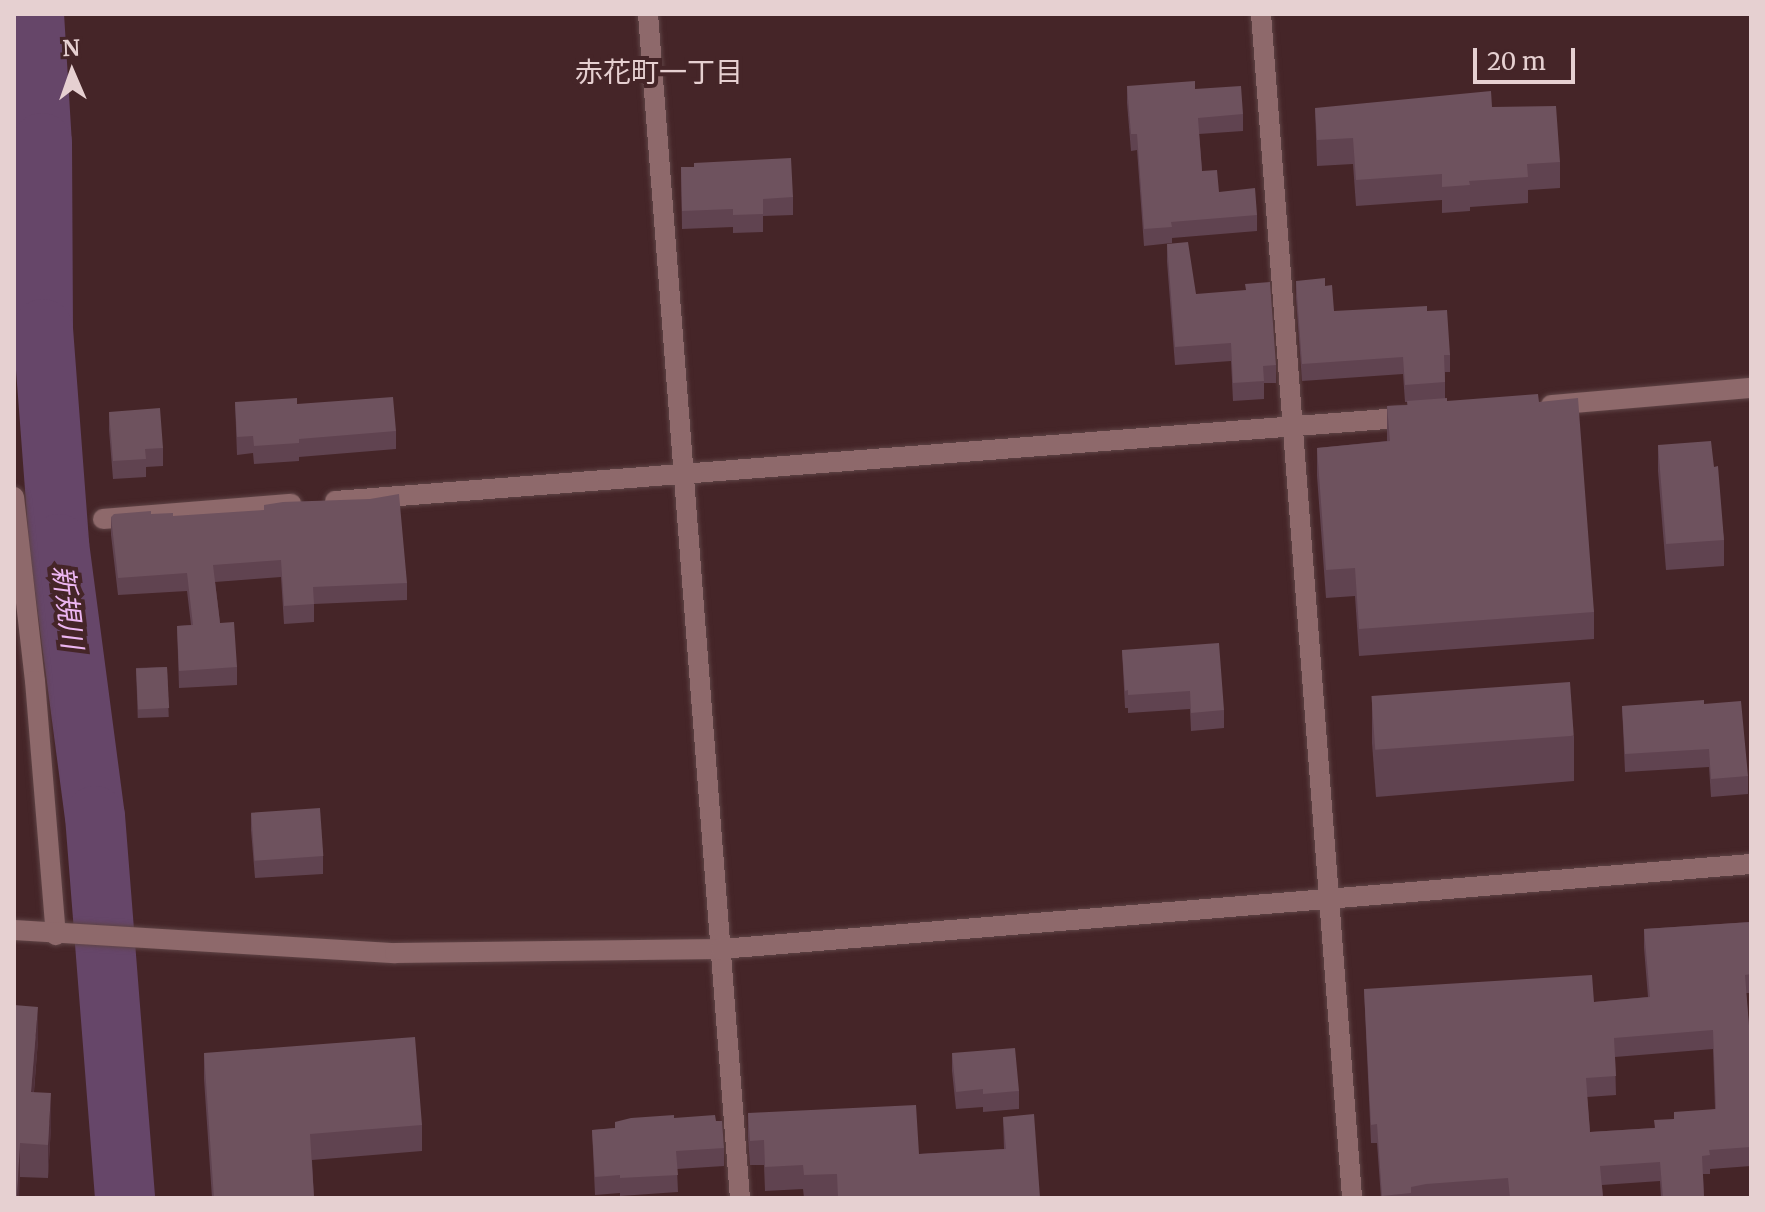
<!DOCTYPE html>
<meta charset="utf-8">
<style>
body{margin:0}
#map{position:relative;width:1765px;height:1212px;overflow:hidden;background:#452528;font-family:Merriweather,"Noto Sans JP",serif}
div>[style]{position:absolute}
.river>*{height:60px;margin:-30px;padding:0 30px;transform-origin:30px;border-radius:30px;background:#664669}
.roads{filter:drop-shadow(0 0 2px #5f4446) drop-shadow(0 0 2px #5f4446)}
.minor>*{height:20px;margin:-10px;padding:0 10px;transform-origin:10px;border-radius:10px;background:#8e696b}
.tertiary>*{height:20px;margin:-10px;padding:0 10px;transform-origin:10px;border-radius:10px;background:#8e696b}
.wall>*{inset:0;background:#604350;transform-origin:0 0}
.shaded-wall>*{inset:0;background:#4f303a}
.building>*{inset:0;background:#6e525e;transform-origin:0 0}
span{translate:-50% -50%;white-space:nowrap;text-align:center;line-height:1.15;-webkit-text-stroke:8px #452528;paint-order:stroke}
.neighbourhood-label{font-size:28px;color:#e6d0d1}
.water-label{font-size:28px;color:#ecb6f1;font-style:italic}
.frame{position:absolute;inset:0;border:16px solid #e6d0d1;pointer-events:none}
.north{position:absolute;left:32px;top:32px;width:80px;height:80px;-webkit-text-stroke:6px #452528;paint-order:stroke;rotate:358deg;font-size:22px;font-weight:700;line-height:32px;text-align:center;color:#e6d0d1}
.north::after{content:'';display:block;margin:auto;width:28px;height:36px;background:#e6d0d1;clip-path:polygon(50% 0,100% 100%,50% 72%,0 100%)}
.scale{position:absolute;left:1473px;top:48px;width:102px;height:36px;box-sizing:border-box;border:4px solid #e6d0d1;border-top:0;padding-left:10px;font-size:24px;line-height:28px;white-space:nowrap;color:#e6d0d1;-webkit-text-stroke:6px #452528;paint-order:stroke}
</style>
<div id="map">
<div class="river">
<i style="left:34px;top:14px;width:129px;rotate:86.5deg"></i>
<i style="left:42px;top:143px;width:186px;rotate:89.7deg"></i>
<i style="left:43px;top:329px;width:216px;rotate:85.7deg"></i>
<i style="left:59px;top:544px;width:274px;rotate:82.5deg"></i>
<i style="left:95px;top:816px;width:383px;rotate:85.5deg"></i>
</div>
<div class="roads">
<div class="minor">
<i style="left:648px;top:14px;width:1188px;rotate:85.56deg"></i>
<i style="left:1261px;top:14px;width:1187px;rotate:85.6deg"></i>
<i style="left:1551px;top:405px;width:201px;rotate:-4.9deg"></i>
<i style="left:14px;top:497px;width:185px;rotate:83.5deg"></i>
<i style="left:35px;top:681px;width:255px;rotate:85.3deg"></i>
<i style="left:335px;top:501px;width:1079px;rotate:-4.46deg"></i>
<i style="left:103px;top:519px;width:189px;rotate:-4.6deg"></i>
</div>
<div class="tertiary">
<i style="left:14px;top:930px;width:382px;rotate:3.5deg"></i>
<i style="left:395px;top:953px;width:326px;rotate:-0.7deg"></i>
<i style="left:721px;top:949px;width:1034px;rotate:-4.72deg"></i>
</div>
</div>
<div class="wall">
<i style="clip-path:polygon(1127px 86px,1195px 89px,1243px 114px,1243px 131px,1199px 134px,1202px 171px,1219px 192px,1257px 215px,1257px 231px,1172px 238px,1172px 243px,1144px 246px,1137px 150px,1131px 151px,1127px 103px)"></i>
<i style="clip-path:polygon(1492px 107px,1560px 162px,1560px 188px,1528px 190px,1528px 203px,1470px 207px,1470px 211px,1442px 213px,1442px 200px,1356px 206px,1353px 164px,1317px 166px,1315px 108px)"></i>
<i style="clip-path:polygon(681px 167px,793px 197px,793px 215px,763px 216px,763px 232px,733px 233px,733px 227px,682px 229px)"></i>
<i style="clip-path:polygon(1167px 244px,1196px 294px,1276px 365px,1276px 383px,1264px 383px,1264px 399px,1233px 401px,1231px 361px,1175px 365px,1167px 262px)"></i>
<i style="clip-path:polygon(1296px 281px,1325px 286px,1334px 311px,1427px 311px,1450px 355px,1450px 372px,1445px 372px,1445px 398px,1447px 401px,1539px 402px,1594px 612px,1594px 639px,1359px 656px,1355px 596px,1326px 598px,1317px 476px,1317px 448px,1387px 441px,1387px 406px,1407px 405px,1407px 402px,1405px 402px,1403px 374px,1302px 381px,1296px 298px)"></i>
<i style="clip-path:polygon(235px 402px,297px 404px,396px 431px,396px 449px,299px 457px,299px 461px,254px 464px,253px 453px,237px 455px)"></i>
<i style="clip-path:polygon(109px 412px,163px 448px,163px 466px,146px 467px,146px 477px,113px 479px,109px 430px)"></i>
<i style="clip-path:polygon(1658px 445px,1714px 467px,1724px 540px,1724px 566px,1666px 570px,1658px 471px)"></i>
<i style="clip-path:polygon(151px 514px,173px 516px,407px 583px,407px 600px,314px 604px,314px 622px,284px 624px,281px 577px,215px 582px,220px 623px,237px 667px,237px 685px,179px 688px,177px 626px,191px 625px,187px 591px,118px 595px,111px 535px,111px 517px)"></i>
<i style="clip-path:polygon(1122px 650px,1224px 710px,1224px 728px,1191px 731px,1190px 709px,1128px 713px,1128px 708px,1125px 708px)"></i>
<i style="left:167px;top:667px;width:50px;height:31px;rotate:88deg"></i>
<i style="clip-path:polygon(1372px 698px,1574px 736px,1574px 781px,1376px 797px,1372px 743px)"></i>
<i style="clip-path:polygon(1704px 704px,1748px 776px,1748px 794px,1711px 797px,1709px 767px,1625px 772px,1622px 706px)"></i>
<i style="clip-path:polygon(251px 813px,323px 856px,323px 874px,255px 878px,251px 830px)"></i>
<i style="clip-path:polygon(evenodd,1751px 922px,1751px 993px,1746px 993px,1750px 1038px,1751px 1038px,1751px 1166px,1710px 1169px,1710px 1174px,1703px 1174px,1704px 1198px,1661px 1198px,1660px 1181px,1602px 1185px,1603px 1198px,1508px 1198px,1508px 1197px,1381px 1198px,1377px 1143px,1371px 1143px,1364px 989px,1594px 1002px,1648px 997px,1644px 948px,1644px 929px,1751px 922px,1713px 1049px,1715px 1109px,1674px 1119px,1654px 1128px,1590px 1132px,1587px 1097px,1616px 1095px,1615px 1057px,1713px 1049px)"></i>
<i style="clip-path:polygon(14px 1005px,38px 1040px,34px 1092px,51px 1126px,48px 1178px,20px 1177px)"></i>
<i style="clip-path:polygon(204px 1053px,422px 1125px,422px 1151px,312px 1160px,314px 1198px,212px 1198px,204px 1079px)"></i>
<i style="clip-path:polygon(952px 1053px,1019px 1091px,1019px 1109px,983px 1112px,983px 1107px,956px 1109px,952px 1071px)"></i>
<i style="clip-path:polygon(748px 1113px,919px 1154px,1004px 1149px,1003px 1117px,1040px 1198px,804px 1198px,803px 1189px,765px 1191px,764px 1165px,750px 1165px,748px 1137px)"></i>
<i style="clip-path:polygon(716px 1121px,724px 1148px,724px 1166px,677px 1169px,678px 1192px,620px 1196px,620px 1193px,595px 1195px,592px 1130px)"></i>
</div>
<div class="shaded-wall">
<i style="clip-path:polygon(38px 1007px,38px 1040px,31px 1125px,31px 1092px)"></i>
<i style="clip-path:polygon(51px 1093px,51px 1126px,48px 1178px,48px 1145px)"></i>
<i style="clip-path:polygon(20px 1143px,20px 1177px,19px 1198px,17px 1198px)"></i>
</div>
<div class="building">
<i style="clip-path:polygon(1195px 81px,1195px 89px,1241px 86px,1243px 114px,1198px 118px,1202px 171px,1217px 170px,1219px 192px,1255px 188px,1257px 215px,1171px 222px,1172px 227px,1144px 229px,1137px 134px,1131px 134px,1127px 86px)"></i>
<i style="clip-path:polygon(1491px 91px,1492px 107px,1556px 106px,1560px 162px,1527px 164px,1528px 177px,1469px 181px,1470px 185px,1442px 187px,1442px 174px,1356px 180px,1353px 138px,1317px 140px,1315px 108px)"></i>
<i style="clip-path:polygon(791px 158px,793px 197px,763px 199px,763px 214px,733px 215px,733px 209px,682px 211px,681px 167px,694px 167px,694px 163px)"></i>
<i style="clip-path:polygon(1188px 242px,1196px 294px,1246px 290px,1245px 284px,1270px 282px,1276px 365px,1263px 366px,1264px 381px,1233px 383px,1231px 343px,1175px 347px,1167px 244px)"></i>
<i style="clip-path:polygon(1325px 278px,1325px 286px,1332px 285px,1334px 311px,1427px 306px,1427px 311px,1447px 310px,1450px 355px,1444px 355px,1445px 382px,1405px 385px,1403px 357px,1302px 364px,1296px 281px)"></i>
<i style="clip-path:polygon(1538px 394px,1539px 402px,1578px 398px,1594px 612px,1359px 629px,1355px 568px,1326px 570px,1317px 448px,1390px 441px,1387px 406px,1408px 405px,1407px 401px,1447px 398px,1447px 401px)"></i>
<i style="clip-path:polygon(393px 397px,396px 431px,299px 439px,299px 443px,254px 446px,253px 436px,237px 437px,235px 402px,297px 398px,297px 404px)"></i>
<i style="clip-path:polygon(160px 408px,163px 448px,145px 449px,146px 459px,113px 461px,109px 412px)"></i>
<i style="clip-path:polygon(1711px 441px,1714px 467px,1718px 466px,1724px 540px,1666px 544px,1658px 445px)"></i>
<i style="clip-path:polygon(399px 494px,407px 583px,313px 587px,314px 604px,284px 606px,281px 560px,213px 565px,220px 623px,234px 622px,237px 667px,179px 671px,177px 626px,193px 625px,187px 573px,118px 578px,111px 517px,114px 514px,151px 511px,151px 514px,173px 513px,173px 516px,264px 510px,264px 505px,283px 502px,370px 499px)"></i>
<i style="clip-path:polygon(1219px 643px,1224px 710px,1191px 713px,1190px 691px,1128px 695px,1128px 690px,1125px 691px,1122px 650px)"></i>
<i style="left:167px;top:667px;width:41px;height:31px;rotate:87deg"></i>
<i style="left:1570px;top:682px;width:54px;height:199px;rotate:86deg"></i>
<i style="clip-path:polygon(1704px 700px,1704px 704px,1741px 701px,1748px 776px,1711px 779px,1709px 749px,1625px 754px,1622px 706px)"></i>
<i style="left:320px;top:808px;width:48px;height:69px;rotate:86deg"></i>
<i style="clip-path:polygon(evenodd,1751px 922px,1751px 974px,1745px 975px,1750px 1038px,1751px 1038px,1751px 1147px,1709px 1150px,1710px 1155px,1702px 1156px,1704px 1198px,1663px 1198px,1660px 1162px,1600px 1166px,1603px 1198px,1510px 1198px,1508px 1178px,1426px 1184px,1411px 1187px,1411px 1193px,1382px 1196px,1377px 1124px,1371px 1125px,1364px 989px,1592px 975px,1594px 1002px,1650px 997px,1644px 929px,1751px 922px,1713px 1030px,1716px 1109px,1674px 1112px,1674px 1119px,1654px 1120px,1655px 1128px,1590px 1132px,1586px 1078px,1616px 1076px,1614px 1038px,1713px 1030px)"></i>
<i style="clip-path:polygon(14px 1005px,38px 1007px,31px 1092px,51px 1093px,48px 1145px,20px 1143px,17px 1198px,14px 1198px)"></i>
<i style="clip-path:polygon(415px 1037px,422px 1125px,310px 1134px,314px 1198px,214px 1198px,204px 1053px)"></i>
<i style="clip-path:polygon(1015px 1048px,1019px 1091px,983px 1094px,983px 1089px,956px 1092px,952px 1053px)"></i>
<i style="clip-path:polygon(916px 1105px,919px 1154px,1006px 1149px,1003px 1117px,1034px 1114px,1040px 1198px,838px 1198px,837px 1174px,804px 1175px,803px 1165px,765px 1167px,764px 1140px,750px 1141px,748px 1113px)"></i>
<i style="clip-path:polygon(674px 1115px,674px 1118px,715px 1115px,716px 1121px,722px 1121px,724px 1148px,676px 1151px,678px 1175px,620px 1178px,620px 1175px,595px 1177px,592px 1130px,615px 1128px,615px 1122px,631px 1118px)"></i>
</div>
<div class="neighbourhood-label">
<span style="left:659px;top:72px">赤花町一丁目</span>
</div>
<div class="water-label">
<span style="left:68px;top:607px;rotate:83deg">新規川</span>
</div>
<div class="frame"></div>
<div class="north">N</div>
<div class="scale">20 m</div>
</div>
